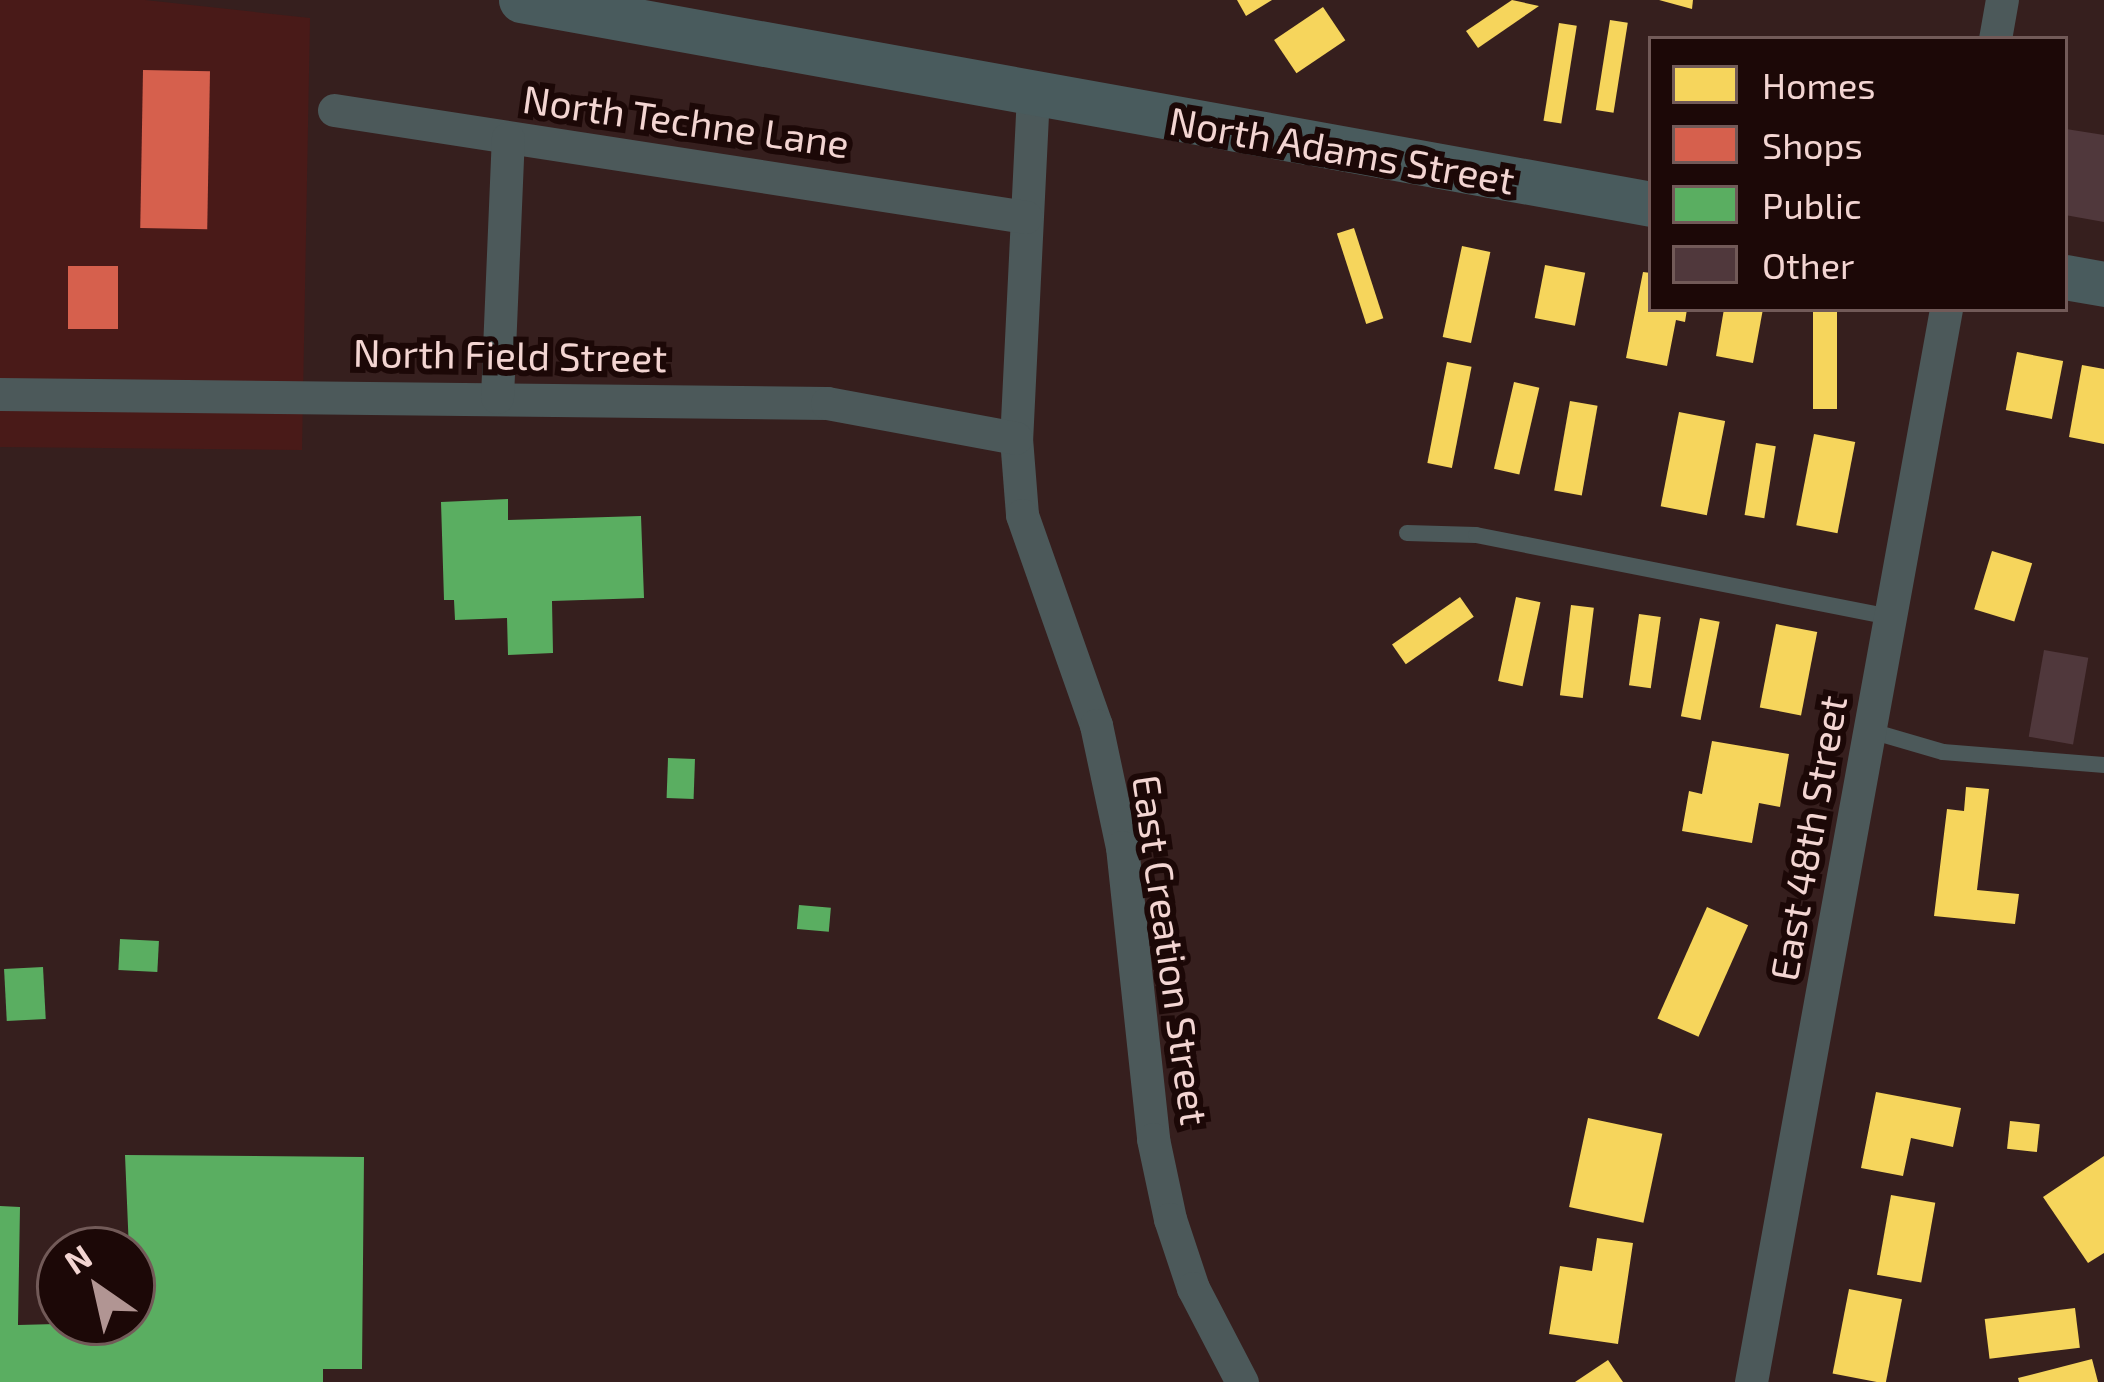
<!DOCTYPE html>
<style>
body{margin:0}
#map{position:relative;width:2104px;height:1382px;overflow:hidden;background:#361f1e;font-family:"Exo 2",sans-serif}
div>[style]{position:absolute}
.built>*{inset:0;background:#491a18}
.homes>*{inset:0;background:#f6d55c;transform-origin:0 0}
.shops>*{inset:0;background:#d6604d;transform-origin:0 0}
.public>*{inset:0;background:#5aae61;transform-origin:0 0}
.building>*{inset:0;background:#50383c;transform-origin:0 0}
.lane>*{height:16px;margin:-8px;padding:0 8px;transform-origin:8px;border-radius:8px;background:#4c595a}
.street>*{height:33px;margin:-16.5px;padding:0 16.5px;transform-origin:16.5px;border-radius:16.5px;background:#4c595a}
.secondary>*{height:45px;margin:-22.5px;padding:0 22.5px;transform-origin:22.5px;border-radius:22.5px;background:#495b5d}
span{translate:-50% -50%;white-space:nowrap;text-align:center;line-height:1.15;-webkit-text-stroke:12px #1c0807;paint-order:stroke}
.street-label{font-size:39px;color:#f3d5d2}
.legend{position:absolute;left:1648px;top:36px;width:420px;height:276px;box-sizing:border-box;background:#1c0807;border:3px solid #725a58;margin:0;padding:15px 21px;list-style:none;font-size:36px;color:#f3d5d2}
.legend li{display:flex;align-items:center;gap:24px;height:60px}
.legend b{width:60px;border:3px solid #725a58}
.north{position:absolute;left:36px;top:1226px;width:120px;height:120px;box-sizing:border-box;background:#1c0807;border:3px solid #725a58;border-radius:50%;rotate:326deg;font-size:33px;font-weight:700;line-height:48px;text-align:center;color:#f3d5d2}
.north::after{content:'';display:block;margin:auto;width:42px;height:54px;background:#b19593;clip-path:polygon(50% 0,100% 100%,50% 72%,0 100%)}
</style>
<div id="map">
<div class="built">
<i style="clip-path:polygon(0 0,145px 0,310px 18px,302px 450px,0 447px)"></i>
</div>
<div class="homes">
<i style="clip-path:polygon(1237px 0,1272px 0,1246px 16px)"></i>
<i style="clip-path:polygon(1512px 0,1539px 6px,1478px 48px,1466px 31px)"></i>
<i style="clip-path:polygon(1659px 0,1693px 0,1692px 9px)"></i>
<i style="left:1323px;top:7px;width:40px;height:59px;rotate:56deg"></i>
<i style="left:1610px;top:20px;width:18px;height:91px;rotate:9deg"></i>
<i style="left:1559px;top:23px;width:18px;height:99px;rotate:9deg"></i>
<i style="left:1354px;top:228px;width:95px;height:18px;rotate:72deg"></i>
<i style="left:1462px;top:246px;width:29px;height:93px;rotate:12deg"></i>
<i style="left:1545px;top:265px;width:41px;height:54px;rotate:11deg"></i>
<i style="clip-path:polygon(1643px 272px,1651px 273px,1651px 309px,1687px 309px,1685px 322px,1676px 320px,1667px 366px,1626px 358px)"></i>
<i style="clip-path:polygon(1724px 309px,1763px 309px,1753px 363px,1716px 356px)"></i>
<i style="left:1813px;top:309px;width:24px;height:100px"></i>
<i style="left:2017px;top:352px;width:47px;height:59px;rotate:11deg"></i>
<i style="left:1447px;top:362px;width:25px;height:103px;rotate:11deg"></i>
<i style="clip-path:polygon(2082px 365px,2104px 369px,2104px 444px,2069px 437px)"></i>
<i style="left:1514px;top:382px;width:26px;height:89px;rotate:13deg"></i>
<i style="left:1570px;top:401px;width:28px;height:91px;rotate:10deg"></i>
<i style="left:1679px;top:412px;width:47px;height:96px;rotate:11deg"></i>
<i style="left:1814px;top:434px;width:42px;height:93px;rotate:11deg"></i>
<i style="left:1756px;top:443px;width:20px;height:73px;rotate:9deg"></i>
<i style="left:1992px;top:551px;width:42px;height:61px;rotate:17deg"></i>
<i style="left:1460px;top:597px;width:24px;height:83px;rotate:55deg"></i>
<i style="left:1516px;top:597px;width:25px;height:86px;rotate:12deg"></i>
<i style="left:1571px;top:605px;width:23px;height:91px;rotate:7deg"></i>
<i style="left:1639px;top:614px;width:22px;height:72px;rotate:8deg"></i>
<i style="left:1700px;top:618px;width:20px;height:100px;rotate:11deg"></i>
<i style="left:1776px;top:624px;width:42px;height:85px;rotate:11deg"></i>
<i style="clip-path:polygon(1712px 741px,1789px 754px,1780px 807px,1759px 803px,1752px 843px,1682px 831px,1689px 791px,1702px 794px)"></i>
<i style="clip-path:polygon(1966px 787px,1989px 789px,1977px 890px,2019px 894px,2015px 924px,1934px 916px,1947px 809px,1964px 811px)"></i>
<i style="left:1707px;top:907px;width:45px;height:122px;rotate:24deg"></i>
<i style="clip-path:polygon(1876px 1092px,1961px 1108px,1953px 1147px,1911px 1138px,1903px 1176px,1861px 1168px)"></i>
<i style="left:1588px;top:1118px;width:76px;height:91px;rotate:12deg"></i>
<i style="left:2010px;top:1121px;width:30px;height:28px;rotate:6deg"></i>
<i style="clip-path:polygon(2104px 1156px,2104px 1253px,2088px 1263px,2043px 1197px)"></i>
<i style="left:1891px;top:1195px;width:45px;height:81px;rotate:10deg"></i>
<i style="clip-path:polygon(1597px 1238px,1633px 1243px,1618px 1344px,1549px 1334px,1560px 1266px,1592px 1271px)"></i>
<i style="left:1849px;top:1289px;width:54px;height:86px;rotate:11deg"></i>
<i style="left:2075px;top:1308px;width:40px;height:91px;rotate:83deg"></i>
<i style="clip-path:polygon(2092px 1359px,2098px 1382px,2019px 1382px,2018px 1378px)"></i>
<i style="clip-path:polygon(1608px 1360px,1623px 1382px,1575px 1382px)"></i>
</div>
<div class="shops">
<i style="left:143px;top:70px;width:67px;height:158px;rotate:1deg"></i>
<i style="left:68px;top:266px;width:50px;height:63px"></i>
</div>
<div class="public">
<i style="clip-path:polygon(508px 499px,508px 520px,641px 516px,644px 598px,552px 601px,553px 653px,508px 655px,507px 618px,455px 620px,454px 600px,444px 600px,441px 502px)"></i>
<i style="left:668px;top:758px;width:27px;height:40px;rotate:2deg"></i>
<i style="left:799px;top:905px;width:32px;height:24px;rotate:5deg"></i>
<i style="left:120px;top:939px;width:39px;height:31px;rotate:3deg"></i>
<i style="left:43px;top:967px;width:52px;height:39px;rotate:87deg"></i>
<i style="clip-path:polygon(125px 1155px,364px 1157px,362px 1369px,323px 1369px,323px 1382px,0 1382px,0 1206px,20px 1207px,18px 1325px,132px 1322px)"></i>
</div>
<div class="building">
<i style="clip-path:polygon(2066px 129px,2104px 135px,2104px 222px,2065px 215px)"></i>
<i style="left:2044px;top:650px;width:45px;height:88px;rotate:10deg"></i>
</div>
<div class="lane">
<i style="left:1407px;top:533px;width:69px;rotate:1.7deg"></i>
<i style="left:1476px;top:535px;width:423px;rotate:11.2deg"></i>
<i style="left:1871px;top:731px;width:75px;rotate:16.3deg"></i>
<i style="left:1943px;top:752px;width:162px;rotate:4.6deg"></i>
</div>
<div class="street">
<i style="left:1995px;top:39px;width:40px;rotate:-80deg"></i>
<i style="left:1033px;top:94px;width:344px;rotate:92.8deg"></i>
<i style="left:1016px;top:438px;width:77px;rotate:85.5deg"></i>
<i style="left:1022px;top:515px;width:223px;rotate:70.6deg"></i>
<i style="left:1096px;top:725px;width:125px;rotate:78deg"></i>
<i style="left:1122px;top:847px;width:294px;rotate:83.9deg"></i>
<i style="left:1153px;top:1139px;width:82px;rotate:78deg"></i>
<i style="left:1170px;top:1219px;width:73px;rotate:71.6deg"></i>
<i style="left:1193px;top:1288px;width:106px;rotate:62.5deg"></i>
<i style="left:334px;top:110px;width:700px;rotate:8.79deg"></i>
<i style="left:0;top:394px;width:827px;rotate:0.62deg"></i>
<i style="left:827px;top:403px;width:192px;rotate:10.5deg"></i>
<i style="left:497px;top:397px;width:259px;rotate:-87.6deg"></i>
<i style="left:1751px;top:1382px;width:1091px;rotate:-79.7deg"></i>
</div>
<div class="secondary">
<i style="left:521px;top:0;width:1148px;rotate:10.23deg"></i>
<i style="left:2065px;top:277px;width:40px;rotate:10deg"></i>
</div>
<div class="street-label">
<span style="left:686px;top:121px;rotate:8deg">North Techne Lane</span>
<span style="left:1342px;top:150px;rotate:10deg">North Adams Street</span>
<span style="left:510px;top:355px;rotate:1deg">North Field Street</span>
<span style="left:1808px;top:838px;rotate:-80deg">East 48th Street</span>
<span style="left:1171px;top:950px;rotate:82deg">East Creation Street</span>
</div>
<ul class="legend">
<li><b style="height:33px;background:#f6d55c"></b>Homes</li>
<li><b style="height:33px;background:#d6604d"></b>Shops</li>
<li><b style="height:33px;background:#5aae61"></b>Public</li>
<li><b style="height:33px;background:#50383c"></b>Other</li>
</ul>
<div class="north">N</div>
</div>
